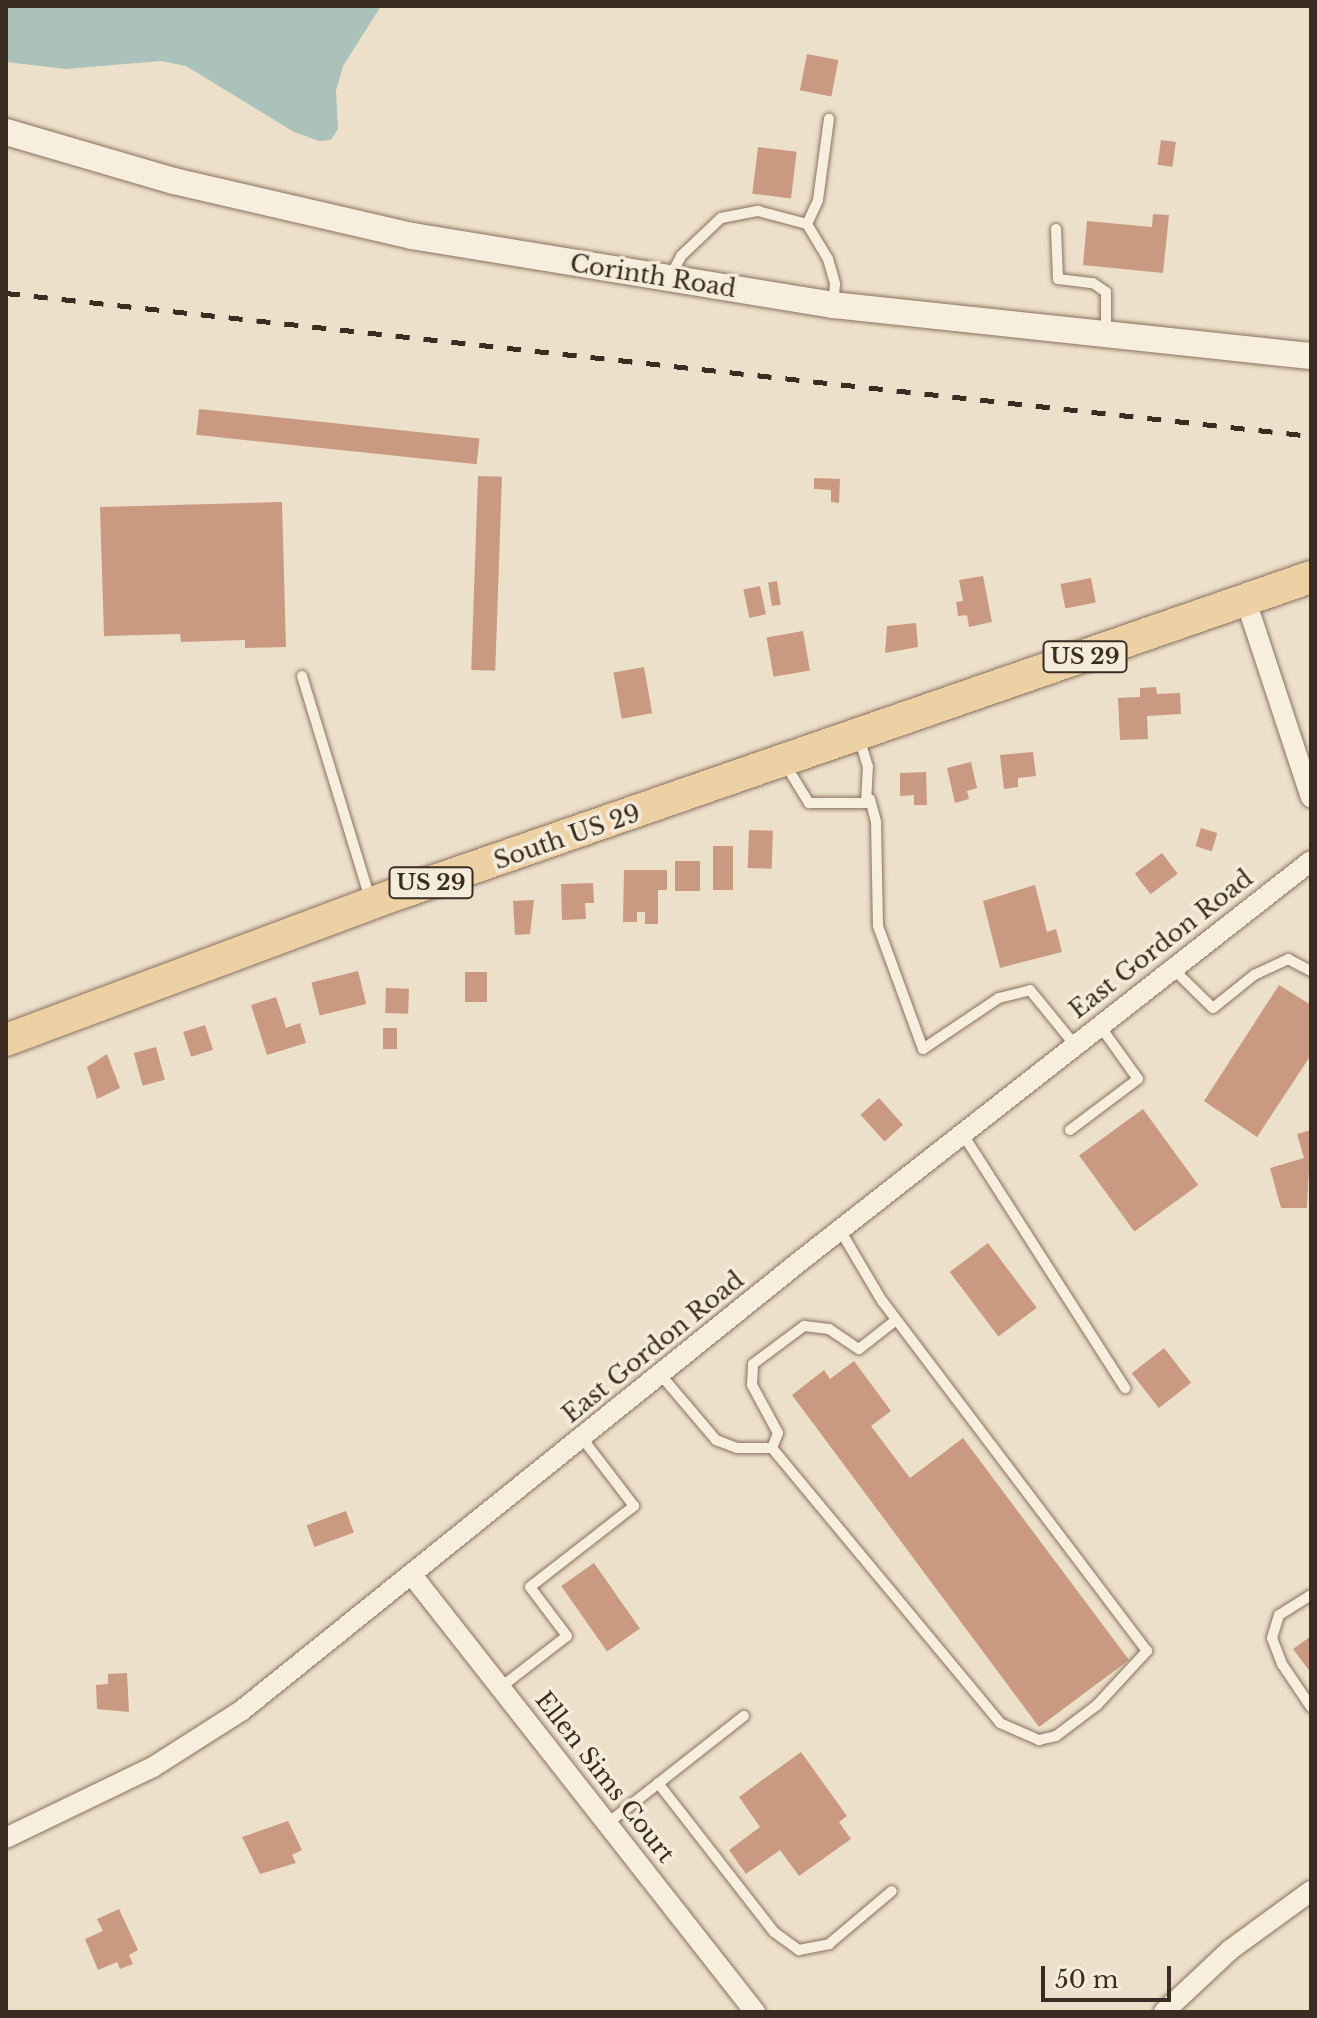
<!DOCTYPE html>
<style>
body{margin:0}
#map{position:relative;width:1317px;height:2018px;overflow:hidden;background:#ede0ca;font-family:"Libre Baskerville",serif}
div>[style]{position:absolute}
.water>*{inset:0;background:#aac2b9}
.building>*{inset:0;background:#c99a81;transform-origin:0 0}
.roads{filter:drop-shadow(0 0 2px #89725f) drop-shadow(0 0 2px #89725f)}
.service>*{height:10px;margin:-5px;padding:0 5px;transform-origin:5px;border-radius:5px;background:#f8eedd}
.minor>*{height:20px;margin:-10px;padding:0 10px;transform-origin:10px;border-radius:10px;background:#f8eedd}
.tertiary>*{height:26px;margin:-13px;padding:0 13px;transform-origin:13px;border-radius:13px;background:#f8eedd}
.primary>*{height:32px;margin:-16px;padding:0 16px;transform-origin:16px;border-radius:16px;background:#edd1a4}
.rail>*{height:5px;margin-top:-2.5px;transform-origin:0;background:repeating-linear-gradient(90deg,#3a2c21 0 14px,transparent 0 28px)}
span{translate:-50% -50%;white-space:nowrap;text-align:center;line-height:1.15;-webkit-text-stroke:7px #f5ebd9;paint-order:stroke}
.shield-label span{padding:2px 6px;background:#f5ebd9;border:2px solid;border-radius:6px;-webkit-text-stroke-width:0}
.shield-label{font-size:22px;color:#3a2c21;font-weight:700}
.street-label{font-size:24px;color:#3a2c21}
.frame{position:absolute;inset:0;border:8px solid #3a2c21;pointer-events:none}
.scale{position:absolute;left:1041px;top:1966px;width:130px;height:36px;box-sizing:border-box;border:4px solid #3a2c21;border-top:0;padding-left:10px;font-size:24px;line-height:28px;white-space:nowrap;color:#3a2c21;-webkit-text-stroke:6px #f5ebd9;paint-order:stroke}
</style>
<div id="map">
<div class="water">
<i style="clip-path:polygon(6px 6px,381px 6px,343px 66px,336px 91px,338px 129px,331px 140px,319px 141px,294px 132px,186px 66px,161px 61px,66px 69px,6px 62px)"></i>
</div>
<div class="building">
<i style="left:807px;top:54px;width:32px;height:37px;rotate:11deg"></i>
<i style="left:1161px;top:140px;width:15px;height:25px;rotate:8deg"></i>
<i style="left:758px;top:147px;width:39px;height:47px;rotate:7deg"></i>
<i style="clip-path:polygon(1153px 214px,1169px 215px,1163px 273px,1083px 265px,1087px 221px,1152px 227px)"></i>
<i style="left:199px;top:409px;width:282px;height:26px;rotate:6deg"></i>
<i style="left:478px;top:476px;width:24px;height:194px;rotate:2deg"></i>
<i style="clip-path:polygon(814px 478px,840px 479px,839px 503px,831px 502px,831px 490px,814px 489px)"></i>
<i style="clip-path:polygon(282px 502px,286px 647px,245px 648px,245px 640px,181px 642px,180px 634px,104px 636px,100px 507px)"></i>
<i style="clip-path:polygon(983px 576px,992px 622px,969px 627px,967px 615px,958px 616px,956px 602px,963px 601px,959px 580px)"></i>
<i style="left:1091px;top:578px;width:25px;height:31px;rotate:79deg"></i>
<i style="left:777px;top:581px;width:24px;height:9px;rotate:81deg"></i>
<i style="left:760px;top:586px;width:29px;height:17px;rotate:78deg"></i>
<i style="clip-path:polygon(916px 623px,918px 647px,885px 653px,887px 626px)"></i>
<i style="left:803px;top:631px;width:40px;height:37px;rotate:80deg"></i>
<i style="left:644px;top:667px;width:47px;height:31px;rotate:80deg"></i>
<i style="clip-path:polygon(1156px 687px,1157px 694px,1180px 693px,1181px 714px,1147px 716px,1148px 739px,1120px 740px,1118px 698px,1140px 697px,1140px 688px)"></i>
<i style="clip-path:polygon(1033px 752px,1036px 776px,1018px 778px,1018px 787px,1004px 789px,1000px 755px)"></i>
<i style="clip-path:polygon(971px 762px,977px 788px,967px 791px,969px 799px,955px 803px,947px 768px)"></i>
<i style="clip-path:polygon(926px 772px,927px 805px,914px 805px,914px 795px,900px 796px,900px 773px)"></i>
<i style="left:1201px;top:828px;width:17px;height:19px;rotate:17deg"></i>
<i style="left:749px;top:830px;width:24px;height:38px;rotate:2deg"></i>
<i style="left:713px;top:846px;width:20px;height:44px"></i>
<i style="left:1162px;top:853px;width:26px;height:34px;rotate:53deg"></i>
<i style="left:675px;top:861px;width:25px;height:30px"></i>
<i style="clip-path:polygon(624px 870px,667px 870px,667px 890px,658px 890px,658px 924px,645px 924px,645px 912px,637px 912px,637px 922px,623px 922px)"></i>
<i style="clip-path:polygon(593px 883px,594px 903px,585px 903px,586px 919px,562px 920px,561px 884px)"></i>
<i style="clip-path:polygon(1035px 885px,1047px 932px,1056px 929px,1062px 952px,1000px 968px,983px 901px)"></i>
<i style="clip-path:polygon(534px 900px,530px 934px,515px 935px,513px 901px)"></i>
<i style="left:358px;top:971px;width:34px;height:48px;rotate:76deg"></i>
<i style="left:487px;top:972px;width:30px;height:22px;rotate:90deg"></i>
<i style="clip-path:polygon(1279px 985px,1311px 1005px,1311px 1055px,1257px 1137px,1204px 1101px)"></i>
<i style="left:386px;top:988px;width:23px;height:25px;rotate:2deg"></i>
<i style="clip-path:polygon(276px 997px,286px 1028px,300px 1023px,306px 1043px,267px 1055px,251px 1005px)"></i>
<i style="left:205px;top:1025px;width:26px;height:23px;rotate:72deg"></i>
<i style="left:383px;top:1028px;width:14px;height:21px"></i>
<i style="left:156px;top:1047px;width:34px;height:23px;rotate:75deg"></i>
<i style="clip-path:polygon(107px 1054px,120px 1088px,97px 1099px,87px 1067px)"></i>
<i style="left:879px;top:1098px;width:36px;height:25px;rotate:48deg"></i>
<i style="left:1143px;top:1109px;width:94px;height:79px;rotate:54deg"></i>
<i style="clip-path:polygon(1311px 1130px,1307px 1208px,1281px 1208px,1270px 1168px,1304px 1158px,1297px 1134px)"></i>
<i style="left:988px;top:1243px;width:81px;height:48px;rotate:53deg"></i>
<i style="left:1164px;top:1348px;width:44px;height:41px;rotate:52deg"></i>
<i style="clip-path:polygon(854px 1361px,891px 1411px,871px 1426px,910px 1478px,963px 1438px,1129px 1660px,1039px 1727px,792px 1395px,824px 1370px,830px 1379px)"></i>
<i style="left:346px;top:1511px;width:23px;height:42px;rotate:70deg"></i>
<i style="left:594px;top:1563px;width:80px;height:40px;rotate:55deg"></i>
<i style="clip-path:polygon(1311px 1636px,1311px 1673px,1293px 1649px)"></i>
<i style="clip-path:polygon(127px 1673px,129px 1712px,97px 1709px,96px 1685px,108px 1684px,108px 1674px)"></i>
<i style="clip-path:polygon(801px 1752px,847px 1816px,839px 1822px,851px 1839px,799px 1876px,780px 1850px,746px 1874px,729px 1850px,760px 1827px,739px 1797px)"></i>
<i style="clip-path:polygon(288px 1821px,302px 1850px,292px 1855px,296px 1863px,260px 1874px,242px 1837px)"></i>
<i style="clip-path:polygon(119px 1909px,138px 1950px,129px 1955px,133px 1964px,120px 1969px,117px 1962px,98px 1970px,85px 1939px,103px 1931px,97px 1919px)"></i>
</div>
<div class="roads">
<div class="service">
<i style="left:807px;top:224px;width:26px;rotate:-65deg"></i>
<i style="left:818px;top:200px;width:82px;rotate:-82.3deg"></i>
<i style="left:1056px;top:229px;width:50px;rotate:87.7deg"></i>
<i style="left:1058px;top:279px;width:35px;rotate:7deg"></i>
<i style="left:1093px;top:283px;width:16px;rotate:35deg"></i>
<i style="left:1106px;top:292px;width:40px;rotate:90deg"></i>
<i style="left:670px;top:277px;width:24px;rotate:-62deg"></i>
<i style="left:681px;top:256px;width:55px;rotate:-43.5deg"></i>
<i style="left:721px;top:218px;width:38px;rotate:-11deg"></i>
<i style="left:758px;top:211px;width:51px;rotate:14.9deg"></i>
<i style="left:807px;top:224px;width:41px;rotate:59deg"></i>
<i style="left:828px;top:259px;width:26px;rotate:74deg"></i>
<i style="left:835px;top:284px;width:21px;rotate:95deg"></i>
<i style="left:302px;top:676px;width:236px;rotate:73deg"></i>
<i style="left:785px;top:764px;width:46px;rotate:58.4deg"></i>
<i style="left:809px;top:803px;width:57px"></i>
<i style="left:866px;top:803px;width:36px;rotate:-87deg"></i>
<i style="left:868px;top:767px;width:31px;rotate:-107deg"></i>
<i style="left:870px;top:799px;width:24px;rotate:75deg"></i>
<i style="left:876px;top:822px;width:104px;rotate:88.9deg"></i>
<i style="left:878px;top:926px;width:131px;rotate:69.9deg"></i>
<i style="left:923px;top:1049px;width:92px;rotate:-33.9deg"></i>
<i style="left:999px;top:998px;width:32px;rotate:-14deg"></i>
<i style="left:1030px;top:990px;width:70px;rotate:50.8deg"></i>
<i style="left:1172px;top:968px;width:57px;rotate:44.3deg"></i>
<i style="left:1213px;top:1008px;width:53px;rotate:-38.8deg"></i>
<i style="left:1254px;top:975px;width:38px;rotate:-25deg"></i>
<i style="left:1288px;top:959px;width:26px;rotate:28deg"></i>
<i style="left:1070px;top:1130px;width:85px;rotate:-36.9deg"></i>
<i style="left:1138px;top:1079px;width:65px;rotate:-125.6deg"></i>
<i style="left:962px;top:1133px;width:303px;rotate:57.4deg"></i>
<i style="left:660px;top:1374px;width:87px;rotate:49.7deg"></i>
<i style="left:716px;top:1440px;width:22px;rotate:21deg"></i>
<i style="left:737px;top:1448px;width:35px"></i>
<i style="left:772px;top:1448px;width:357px;rotate:50.3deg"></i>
<i style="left:1000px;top:1723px;width:43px;rotate:23.6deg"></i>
<i style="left:1039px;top:1740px;width:17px;rotate:-13deg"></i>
<i style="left:1056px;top:1736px;width:51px;rotate:-37.1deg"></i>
<i style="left:1097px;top:1705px;width:74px;rotate:-47.2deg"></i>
<i style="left:1147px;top:1651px;width:439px;rotate:-127.1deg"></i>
<i style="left:882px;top:1301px;width:82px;rotate:-120.6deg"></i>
<i style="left:772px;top:1448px;width:16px;rotate:-68deg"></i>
<i style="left:778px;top:1433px;width:55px;rotate:-118.4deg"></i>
<i style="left:752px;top:1385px;width:21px;rotate:-87deg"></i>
<i style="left:753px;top:1364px;width:64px;rotate:-36.7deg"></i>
<i style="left:804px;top:1326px;width:25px;rotate:7deg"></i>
<i style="left:829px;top:1329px;width:36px;rotate:34deg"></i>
<i style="left:859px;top:1349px;width:47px;rotate:-38.1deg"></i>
<i style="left:1311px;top:1595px;width:38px;rotate:148deg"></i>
<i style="left:1279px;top:1615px;width:24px;rotate:107deg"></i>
<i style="left:1272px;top:1638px;width:28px;rotate:69deg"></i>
<i style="left:1282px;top:1664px;width:52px;rotate:56deg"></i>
<i style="left:501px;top:1687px;width:83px;rotate:-37.7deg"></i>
<i style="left:567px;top:1636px;width:61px;rotate:-127.1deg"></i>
<i style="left:530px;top:1587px;width:132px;rotate:-37.9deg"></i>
<i style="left:634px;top:1506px;width:86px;rotate:-127.4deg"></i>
<i style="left:658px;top:1783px;width:189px;rotate:52.1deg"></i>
<i style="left:774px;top:1932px;width:31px;rotate:36deg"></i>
<i style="left:799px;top:1950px;width:31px;rotate:-11deg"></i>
<i style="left:829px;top:1944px;width:82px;rotate:-40.1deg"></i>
<i style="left:608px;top:1823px;width:173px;rotate:-38.2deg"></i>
</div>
<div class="minor">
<i style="left:1246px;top:601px;width:207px;rotate:71.7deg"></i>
<i style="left:412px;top:1575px;width:556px;rotate:51.87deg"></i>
<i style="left:6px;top:1838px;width:163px;rotate:-25.8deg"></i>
<i style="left:153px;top:1767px;width:104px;rotate:-32.5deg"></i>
<i style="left:241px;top:1711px;width:716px;rotate:-38.82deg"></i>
<i style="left:799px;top:1262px;width:650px;rotate:-38.07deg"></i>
<i style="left:1164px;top:2012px;width:91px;rotate:-43.2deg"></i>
<i style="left:1230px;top:1950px;width:100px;rotate:-36.1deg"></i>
</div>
<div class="tertiary">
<i style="left:6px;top:132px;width:175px;rotate:16.3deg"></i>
<i style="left:174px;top:181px;width:244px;rotate:13deg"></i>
<i style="left:412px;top:236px;width:427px;rotate:9.3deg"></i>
<i style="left:833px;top:305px;width:481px;rotate:6.1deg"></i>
</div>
<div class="primary">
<i style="left:6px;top:1040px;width:421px;rotate:-20.5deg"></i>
<i style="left:400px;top:893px;width:964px;rotate:-19.13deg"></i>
</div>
</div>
<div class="rail">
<i style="left:6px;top:293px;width:1313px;rotate:6.25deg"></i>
</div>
<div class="shield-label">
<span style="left:1085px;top:657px">US 29</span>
<span style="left:431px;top:883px">US 29</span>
</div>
<div class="street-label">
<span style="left:653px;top:276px;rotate:9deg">Corinth Road</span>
<span style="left:567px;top:837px;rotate:-19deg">South US 29</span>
<span style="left:1161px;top:944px;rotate:-38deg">East Gordon Road</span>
<span style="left:653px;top:1347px;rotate:-39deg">East Gordon Road</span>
<span style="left:605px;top:1777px;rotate:52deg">Ellen Sims Court</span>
</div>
<div class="frame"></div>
<div class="scale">50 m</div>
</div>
